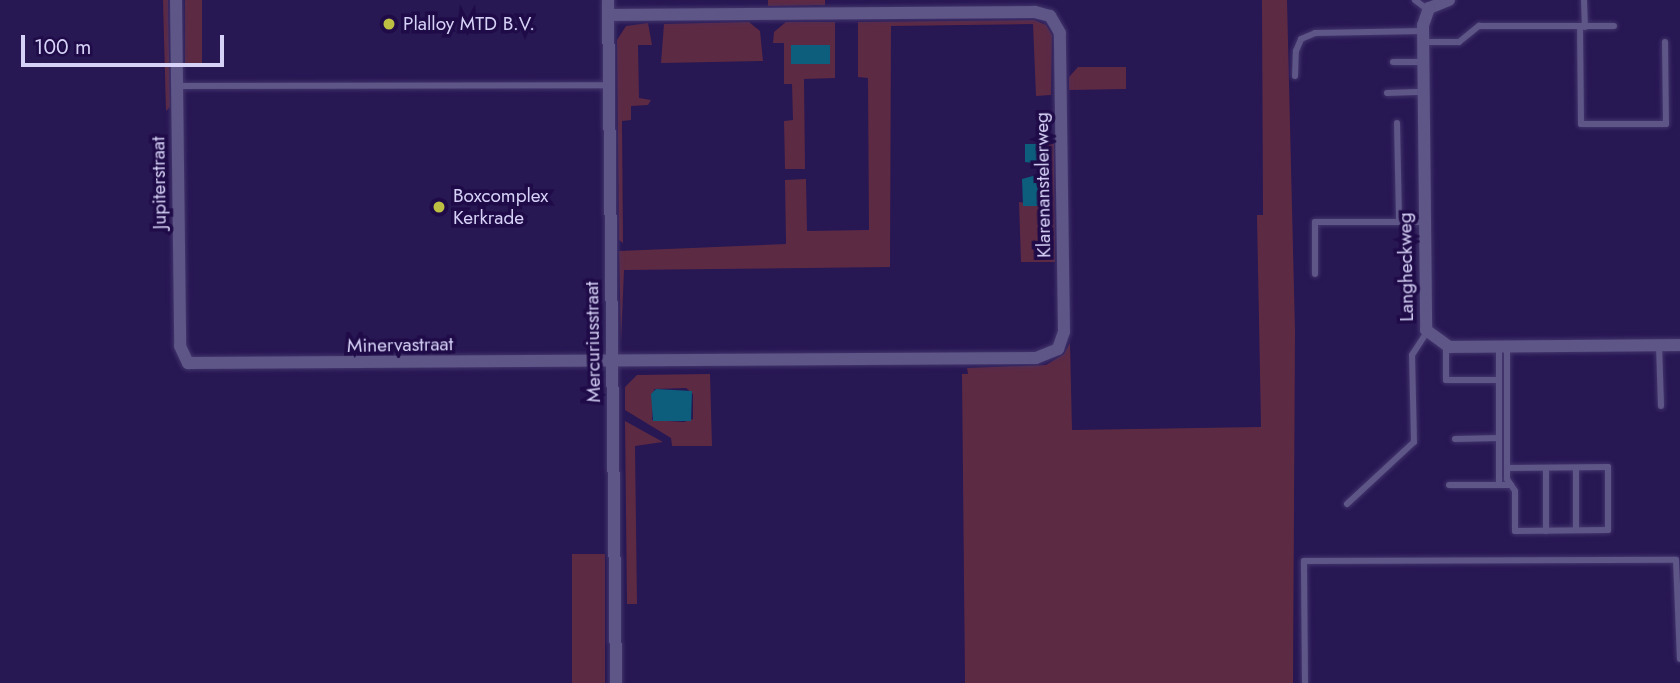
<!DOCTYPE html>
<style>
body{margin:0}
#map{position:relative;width:1680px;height:683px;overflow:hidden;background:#271753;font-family:Jost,sans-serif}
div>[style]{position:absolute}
.green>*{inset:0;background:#5d2a44;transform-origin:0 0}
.water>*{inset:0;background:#0d5d7c;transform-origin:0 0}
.roads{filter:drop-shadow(0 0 2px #43356d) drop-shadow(0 0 2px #43356d)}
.service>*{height:6px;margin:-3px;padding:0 3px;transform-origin:3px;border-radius:3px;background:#5e5686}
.minor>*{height:12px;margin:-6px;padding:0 6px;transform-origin:6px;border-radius:6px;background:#5e5686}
.dots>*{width:19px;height:19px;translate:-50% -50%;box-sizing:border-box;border:4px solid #1f0b47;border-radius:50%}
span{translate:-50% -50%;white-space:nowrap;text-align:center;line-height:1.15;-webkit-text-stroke:7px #1f0b47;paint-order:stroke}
.poi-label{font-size:19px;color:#d6d2f7}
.left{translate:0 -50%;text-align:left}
.street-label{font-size:19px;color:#d6d2f7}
.scale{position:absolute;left:21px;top:35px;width:203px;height:32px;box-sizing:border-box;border:4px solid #d6d2f7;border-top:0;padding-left:9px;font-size:21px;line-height:24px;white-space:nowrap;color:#d6d2f7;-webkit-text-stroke:5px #1f0b47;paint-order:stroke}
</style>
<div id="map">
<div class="green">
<i style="clip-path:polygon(163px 0,168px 0,170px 107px,166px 111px)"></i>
<i style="left:185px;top:0;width:17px;height:63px"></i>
<i style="clip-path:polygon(768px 0,825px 0,825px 5px,768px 6px)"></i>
<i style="clip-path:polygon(1262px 0,1287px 0,1295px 331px,1293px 683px,965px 683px,962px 374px,968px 374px,967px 368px,1046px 365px,1064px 354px,1070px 343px,1072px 430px,1261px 427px,1257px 215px,1263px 215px)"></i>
<i style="clip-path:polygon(1034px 20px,1046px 25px,1052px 35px,1051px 95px,1036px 96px,1033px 24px,891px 26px,890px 267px,624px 270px,621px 342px,619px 251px,786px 244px,785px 180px,806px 179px,807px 231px,869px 230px,868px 78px,858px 77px,858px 22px)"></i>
<i style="clip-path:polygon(749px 22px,760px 31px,763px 61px,661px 63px,664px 24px)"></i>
<i style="clip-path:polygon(835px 22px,835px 78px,804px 79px,805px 169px,785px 169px,784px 121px,793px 120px,792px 84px,784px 84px,784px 43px,773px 43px,774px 32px,786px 22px)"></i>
<i style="clip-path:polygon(648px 23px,652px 45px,638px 45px,639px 98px,651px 100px,648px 105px,631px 106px,631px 120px,622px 121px,623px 243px,619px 240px,617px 40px,626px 26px)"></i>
<i style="clip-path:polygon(1078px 67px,1126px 67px,1126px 89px,1069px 90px,1069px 77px)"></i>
<i style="clip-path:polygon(1044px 144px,1054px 144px,1055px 262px,1021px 262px,1019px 202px,1045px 206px)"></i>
<i style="clip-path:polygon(evenodd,710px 374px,712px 446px,672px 446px,671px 438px,625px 410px,625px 387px,637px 375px,710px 374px,686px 388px,693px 394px,693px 419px,684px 422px,652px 420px,654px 389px,686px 388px)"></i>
<i style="clip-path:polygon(625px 421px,663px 442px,635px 446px,637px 604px,627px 604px)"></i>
<i style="left:605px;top:554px;width:129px;height:33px;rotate:90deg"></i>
</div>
<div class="water">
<i style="left:830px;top:45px;width:19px;height:39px;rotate:90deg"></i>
<i style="clip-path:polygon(1025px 144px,1044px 144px,1045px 206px,1023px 206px,1022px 179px,1040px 174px,1033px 163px,1025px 162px)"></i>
<i style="clip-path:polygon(656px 389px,692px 391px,691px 421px,653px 421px,651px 394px)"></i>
</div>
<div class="roads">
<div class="service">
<i style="left:1415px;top:0;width:15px;rotate:37deg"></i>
<i style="left:1584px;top:0;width:27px;rotate:88deg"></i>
<i style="left:1580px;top:26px;width:98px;rotate:89.4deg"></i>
<i style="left:1581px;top:124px;width:85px"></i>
<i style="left:1666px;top:124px;width:82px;rotate:-90.7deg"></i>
<i style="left:1423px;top:42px;width:36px"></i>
<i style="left:1459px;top:42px;width:26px;rotate:-39deg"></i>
<i style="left:1479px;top:26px;width:135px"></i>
<i style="left:1393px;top:62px;width:30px"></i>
<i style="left:1295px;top:76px;width:25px;rotate:-88deg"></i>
<i style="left:1296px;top:51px;width:13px;rotate:-67deg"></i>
<i style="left:1301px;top:39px;width:15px;rotate:-23deg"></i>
<i style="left:1315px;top:33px;width:108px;rotate:-1.1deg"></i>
<i style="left:177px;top:86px;width:431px;rotate:-0.1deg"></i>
<i style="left:1387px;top:93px;width:36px;rotate:-2deg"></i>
<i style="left:1397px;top:123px;width:99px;rotate:88.8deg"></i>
<i style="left:1315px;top:274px;width:52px;rotate:-90deg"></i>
<i style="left:1315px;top:222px;width:109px"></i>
<i style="left:1659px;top:345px;width:61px;rotate:88.1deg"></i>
<i style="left:1507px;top:346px;width:133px;rotate:90deg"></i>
<i style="left:1507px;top:479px;width:14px;rotate:56deg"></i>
<i style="left:1515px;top:491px;width:40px;rotate:90deg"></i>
<i style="left:1515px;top:531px;width:93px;rotate:-0.6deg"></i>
<i style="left:1608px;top:530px;width:63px;rotate:-90deg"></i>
<i style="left:1608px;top:467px;width:101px;rotate:179.4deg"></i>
<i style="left:1446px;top:347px;width:33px;rotate:90deg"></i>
<i style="left:1446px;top:380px;width:53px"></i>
<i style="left:1455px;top:439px;width:44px;rotate:-1.3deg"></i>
<i style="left:1576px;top:468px;width:62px;rotate:90deg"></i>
<i style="left:1449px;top:485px;width:62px"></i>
<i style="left:1499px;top:485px;width:139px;rotate:-90deg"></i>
<i style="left:1347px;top:504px;width:91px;rotate:-42.8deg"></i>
<i style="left:1414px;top:442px;width:87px;rotate:-91.3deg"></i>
<i style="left:1412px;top:355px;width:27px;rotate:-57deg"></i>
<i style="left:1546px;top:531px;width:63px;rotate:-90deg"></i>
<i style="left:1305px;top:683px;width:122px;rotate:-90.5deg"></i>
<i style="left:1304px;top:561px;width:372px;rotate:-0.2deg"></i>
<i style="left:1676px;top:560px;width:99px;rotate:87.7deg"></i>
</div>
<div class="minor">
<i style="left:176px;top:0;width:346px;rotate:89.3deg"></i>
<i style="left:180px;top:346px;width:19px;rotate:65deg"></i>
<i style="left:188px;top:363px;width:848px;rotate:-0.34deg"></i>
<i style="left:1036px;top:358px;width:24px;rotate:-22deg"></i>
<i style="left:1058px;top:349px;width:18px;rotate:-71deg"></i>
<i style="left:1064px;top:332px;width:299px;rotate:-90.8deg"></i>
<i style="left:1060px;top:33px;width:20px;rotate:-120deg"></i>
<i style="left:1050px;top:16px;width:16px;rotate:-165deg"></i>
<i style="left:1035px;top:12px;width:427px;rotate:179.6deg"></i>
<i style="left:608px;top:0;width:683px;rotate:89.33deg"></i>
<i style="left:1449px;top:0;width:22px;rotate:158deg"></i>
<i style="left:1429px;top:8px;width:18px;rotate:109deg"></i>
<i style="left:1423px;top:25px;width:305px;rotate:89.4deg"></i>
<i style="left:1426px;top:330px;width:29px;rotate:36deg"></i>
<i style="left:1449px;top:347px;width:231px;rotate:-0.5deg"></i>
</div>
</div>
<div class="dots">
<i style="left:389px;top:24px;background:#bdbf43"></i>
<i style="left:439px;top:207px;background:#bdbf43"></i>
</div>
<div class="poi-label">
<span class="left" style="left:403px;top:24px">Plalloy MTD B.V.</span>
<span class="left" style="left:453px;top:207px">Boxcomplex<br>Kerkrade</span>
</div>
<div class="street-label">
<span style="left:159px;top:183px;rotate:-91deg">Jupiterstraat</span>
<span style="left:1043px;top:185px;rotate:-91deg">Klarenanstelerweg</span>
<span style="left:1406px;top:267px;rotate:-91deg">Langheckweg</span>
<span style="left:593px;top:342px;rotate:-91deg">Mercuriusstraat</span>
<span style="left:400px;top:345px;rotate:-1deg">Minervastraat</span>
</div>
<div class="scale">100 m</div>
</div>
